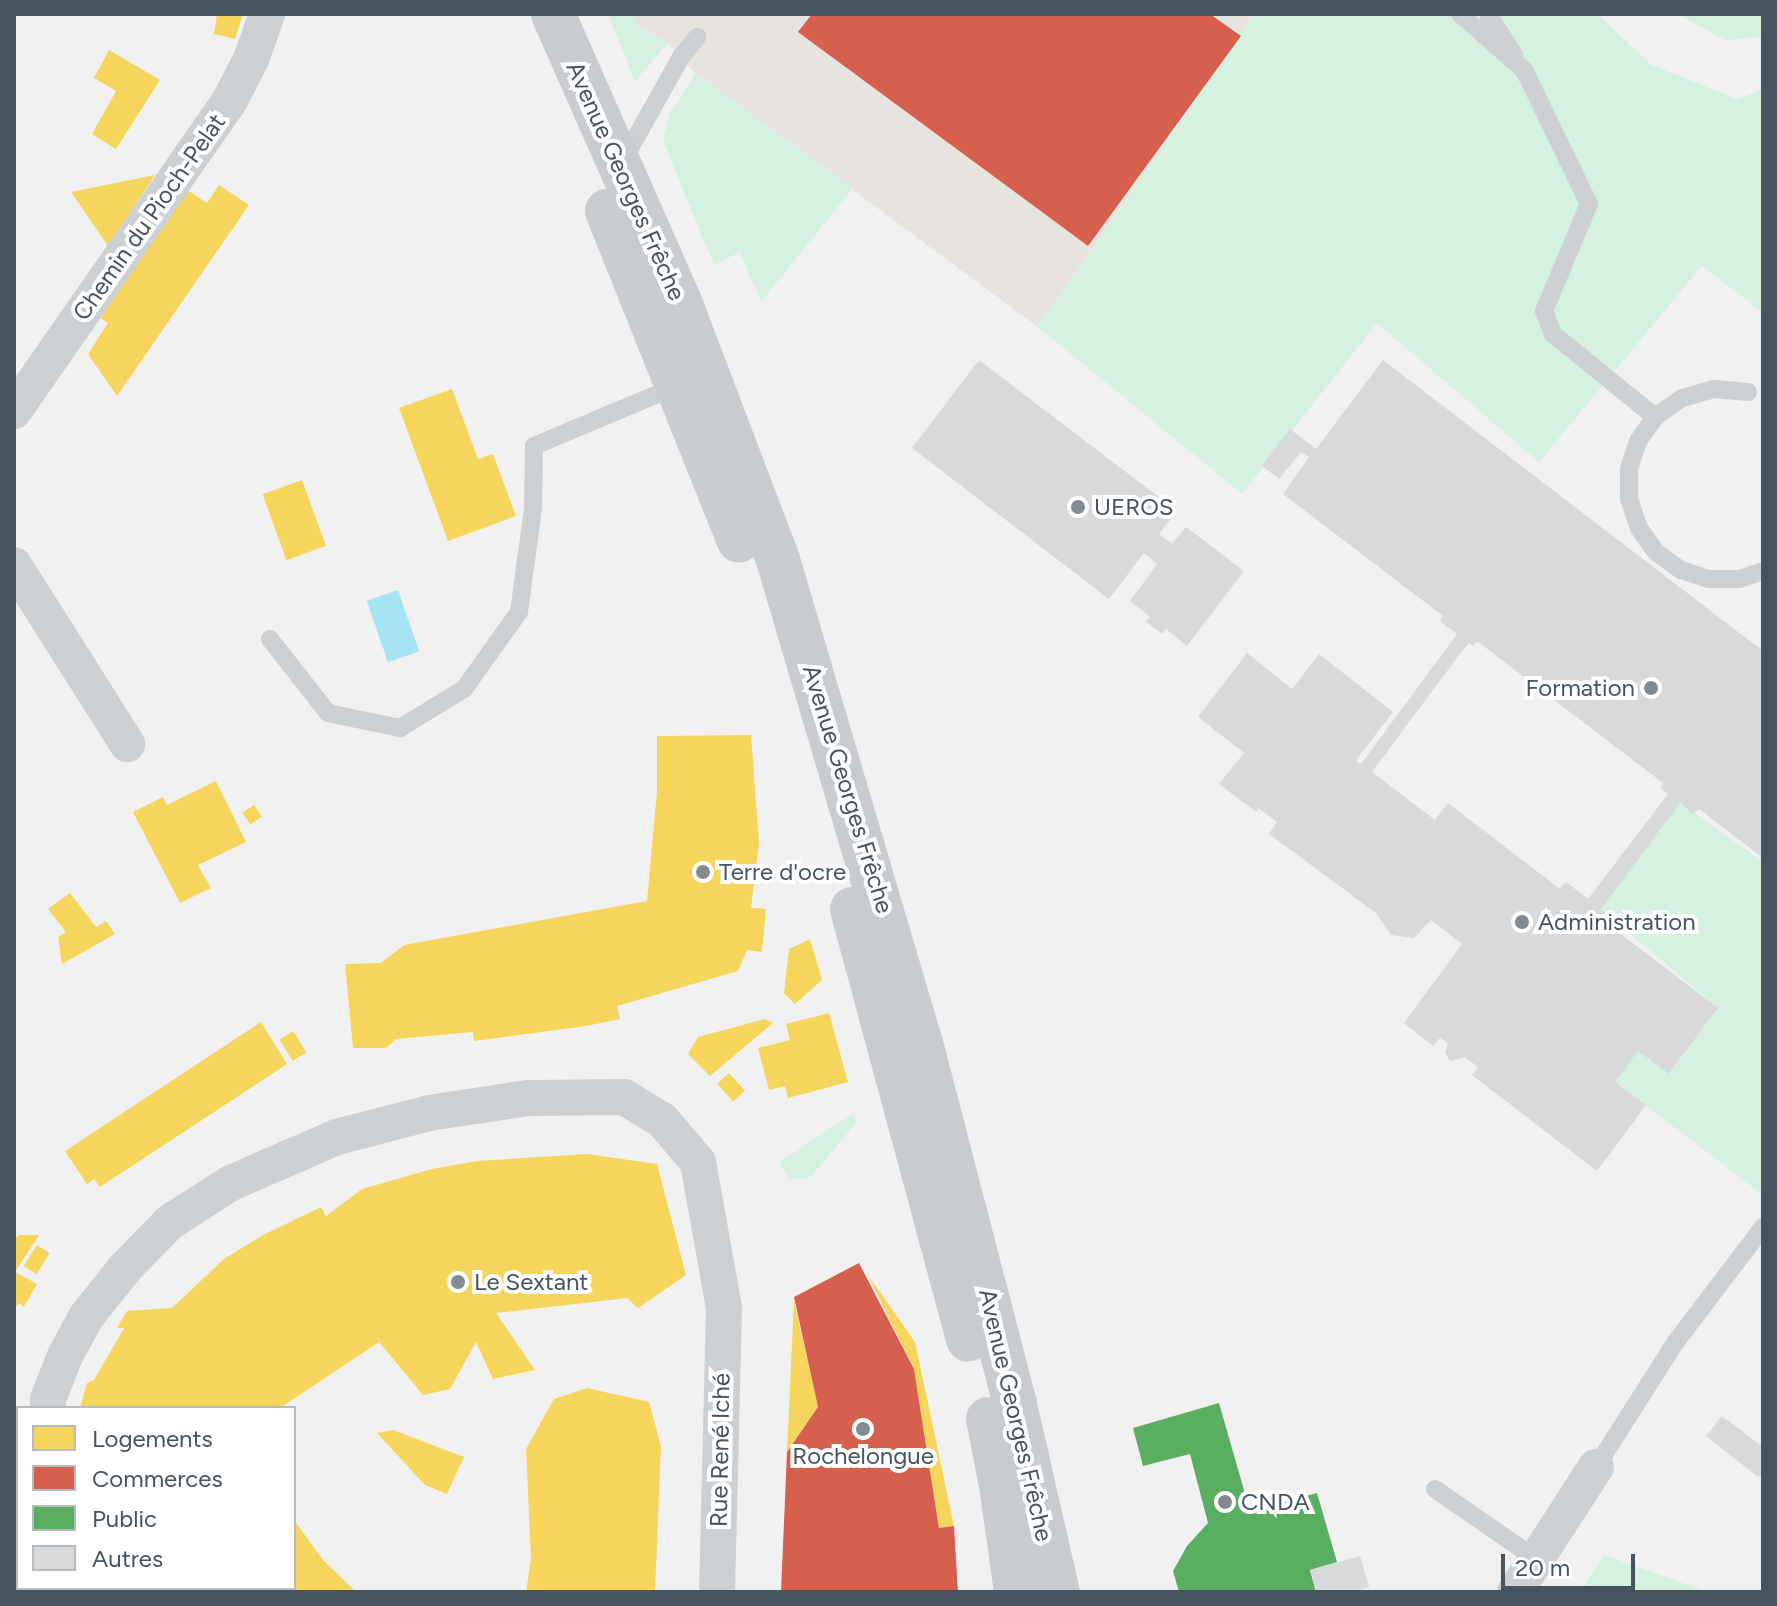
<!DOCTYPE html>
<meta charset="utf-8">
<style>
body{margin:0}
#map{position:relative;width:1777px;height:1606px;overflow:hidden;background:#f2f1f1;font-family:Figtree,sans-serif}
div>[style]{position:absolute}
.commercial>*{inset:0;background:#e7e4df}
.green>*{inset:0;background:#d4f2df}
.water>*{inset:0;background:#a6e4f3;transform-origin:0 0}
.homes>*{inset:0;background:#f6d55c;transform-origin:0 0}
.shops>*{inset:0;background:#d6604d}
.public>*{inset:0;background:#5aae61}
.building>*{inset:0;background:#d8d9db}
.lane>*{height:18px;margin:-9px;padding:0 9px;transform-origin:9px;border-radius:9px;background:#cdd0d2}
.street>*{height:36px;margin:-18px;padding:0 18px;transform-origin:18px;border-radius:18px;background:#cdd0d2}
.primary>*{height:44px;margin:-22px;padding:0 22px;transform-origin:22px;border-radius:22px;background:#c8ccd0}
.dots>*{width:22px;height:22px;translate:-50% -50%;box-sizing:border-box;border:4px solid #fff;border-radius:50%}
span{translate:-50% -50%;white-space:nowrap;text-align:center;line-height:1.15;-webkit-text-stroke:8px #fff;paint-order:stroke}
.street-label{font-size:24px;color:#46545f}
.poi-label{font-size:24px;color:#46545f}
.left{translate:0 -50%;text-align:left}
.right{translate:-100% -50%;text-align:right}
.frame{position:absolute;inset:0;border:16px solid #46545f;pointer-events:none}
.legend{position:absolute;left:16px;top:1406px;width:280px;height:184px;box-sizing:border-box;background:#fff;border:2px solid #b5bbbf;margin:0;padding:10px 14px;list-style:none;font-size:24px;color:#46545f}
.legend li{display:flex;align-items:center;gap:16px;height:40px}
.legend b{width:40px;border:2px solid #b5bbbf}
.scale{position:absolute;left:1501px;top:1554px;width:134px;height:36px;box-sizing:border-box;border:4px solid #46545f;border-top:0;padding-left:10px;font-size:24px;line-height:28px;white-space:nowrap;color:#46545f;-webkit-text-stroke:6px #fff;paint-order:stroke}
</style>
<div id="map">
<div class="commercial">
<i style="clip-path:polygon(631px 14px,1254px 14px,1038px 327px,696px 74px,668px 43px,636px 25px)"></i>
</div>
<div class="green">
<i style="clip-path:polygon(608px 14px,631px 14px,636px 25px,668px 43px,635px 81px)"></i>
<i style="clip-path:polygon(1254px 14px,1598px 14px,1650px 64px,1737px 99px,1763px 90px,1763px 313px,1702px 266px,1539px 462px,1377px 323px,1242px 494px,1038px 327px)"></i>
<i style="clip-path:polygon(1678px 14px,1763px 14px,1763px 36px,1726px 41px)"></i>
<i style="clip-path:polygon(696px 74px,853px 188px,761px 302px,740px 252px,714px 265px,665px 146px,664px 134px,671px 112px)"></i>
<i style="clip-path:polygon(1680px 803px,1763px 862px,1763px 1186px,1759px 1192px,1615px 1082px,1638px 1051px,1670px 1074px,1718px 1008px,1601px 909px)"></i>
<i style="clip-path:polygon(854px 1113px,856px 1123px,811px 1177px,790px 1180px,779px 1162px)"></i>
<i style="clip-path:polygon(1604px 1555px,1708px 1592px,1580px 1592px)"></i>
</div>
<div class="water">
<i style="left:398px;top:590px;width:65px;height:33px;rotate:71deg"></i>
</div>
<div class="homes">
<i style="clip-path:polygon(217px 14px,243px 14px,235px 39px,214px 34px)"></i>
<i style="clip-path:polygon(109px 50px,160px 80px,116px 149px,92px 134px,116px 91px,94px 78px)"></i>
<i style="clip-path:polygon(155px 175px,108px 246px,71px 192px)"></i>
<i style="clip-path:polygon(219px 185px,249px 205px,117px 396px,88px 354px,108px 323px,95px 315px,183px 187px,207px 203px)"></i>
<i style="clip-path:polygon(452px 389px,478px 459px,493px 454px,516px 516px,448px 541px,399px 408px)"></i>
<i style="left:302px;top:480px;width:70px;height:42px;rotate:70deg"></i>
<i style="clip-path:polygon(751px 735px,759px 843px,751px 908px,766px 909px,762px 952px,747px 950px,738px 971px,617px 1006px,620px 1019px,586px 1026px,474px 1041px,473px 1032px,396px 1039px,386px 1048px,353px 1048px,345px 964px,381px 963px,404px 945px,647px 901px,657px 791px,657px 736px)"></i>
<i style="clip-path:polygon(216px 781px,246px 842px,198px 865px,211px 888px,180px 903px,133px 812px,163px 797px,167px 805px)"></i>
<i style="left:254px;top:805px;width:14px;height:14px;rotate:56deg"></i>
<i style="clip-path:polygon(70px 893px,96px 927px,106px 921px,115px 934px,62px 964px,58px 937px,66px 932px,48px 909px)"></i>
<i style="clip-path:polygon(810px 939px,822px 980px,795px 1004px,784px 993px,789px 949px)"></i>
<i style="clip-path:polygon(829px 1013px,848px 1082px,788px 1098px,785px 1086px,769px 1090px,758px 1048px,790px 1040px,786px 1024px)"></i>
<i style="clip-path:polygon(765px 1019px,773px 1023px,710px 1076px,688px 1054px,698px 1037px)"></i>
<i style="clip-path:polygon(261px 1022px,287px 1064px,100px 1187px,94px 1179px,87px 1184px,65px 1151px)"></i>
<i style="left:293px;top:1031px;width:25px;height:16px;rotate:58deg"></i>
<i style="left:729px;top:1073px;width:24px;height:16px;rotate:48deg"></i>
<i style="clip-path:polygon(587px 1154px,657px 1164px,686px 1275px,638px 1308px,627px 1298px,496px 1313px,535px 1370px,493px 1379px,476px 1342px,450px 1389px,423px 1395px,379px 1342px,280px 1408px,80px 1408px,87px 1383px,94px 1380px,124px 1328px,117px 1328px,127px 1311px,172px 1308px,224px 1259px,263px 1235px,321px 1207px,326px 1216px,362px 1189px,432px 1169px,477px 1161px)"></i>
<i style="clip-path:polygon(20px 1235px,39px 1235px,15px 1272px,37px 1284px,24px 1307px,19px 1303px,14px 1309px,14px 1238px)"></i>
<i style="left:37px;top:1245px;width:15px;height:25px;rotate:32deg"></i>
<i style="clip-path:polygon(868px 1275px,915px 1342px,954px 1526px,939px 1528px,914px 1369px)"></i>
<i style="clip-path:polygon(794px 1301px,818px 1407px,787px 1452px)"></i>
<i style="clip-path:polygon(587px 1388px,649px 1402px,661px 1446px,655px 1592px,526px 1592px,531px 1559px,526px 1449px,554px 1399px)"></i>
<i style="clip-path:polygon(393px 1430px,464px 1457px,447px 1494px,425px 1485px,377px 1433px)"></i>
<i style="clip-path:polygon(14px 1513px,18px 1513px,18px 1588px,86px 1588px,89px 1592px,14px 1592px)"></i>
<i style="clip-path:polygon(294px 1520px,323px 1560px,356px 1592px,187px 1592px,184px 1588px,294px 1588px)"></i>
</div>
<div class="shops">
<i style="clip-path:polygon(812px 14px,1210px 14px,1241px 36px,1088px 246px,798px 32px)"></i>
<i style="clip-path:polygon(859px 1263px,914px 1369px,939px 1528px,954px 1526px,958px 1592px,781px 1592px,787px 1452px,818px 1407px,794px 1297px)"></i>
</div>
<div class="public">
<i style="clip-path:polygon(1219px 1403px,1250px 1511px,1317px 1493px,1337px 1562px,1310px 1570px,1316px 1592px,1179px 1592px,1173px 1571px,1187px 1546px,1208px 1523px,1190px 1454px,1143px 1466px,1133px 1428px)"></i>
</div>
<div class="building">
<i style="clip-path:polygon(979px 360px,1177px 511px,1159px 534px,1172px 544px,1186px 527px,1244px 571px,1187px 646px,1166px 629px,1162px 634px,1146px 622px,1150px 617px,1130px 601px,1157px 564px,1144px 553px,1109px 599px,912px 448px)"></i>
<i style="clip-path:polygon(evenodd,1383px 360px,1763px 651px,1763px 858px,1699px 809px,1693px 814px,1680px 803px,1601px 909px,1613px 919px,1609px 925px,1718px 1008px,1669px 1074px,1638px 1051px,1615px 1082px,1646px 1105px,1597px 1171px,1472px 1075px,1478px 1067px,1465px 1057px,1450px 1061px,1445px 1053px,1448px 1043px,1440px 1038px,1433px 1046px,1404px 1023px,1462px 944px,1431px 920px,1414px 938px,1391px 935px,1376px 913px,1269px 834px,1277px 822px,1258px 808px,1256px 812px,1219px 784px,1244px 753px,1198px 717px,1247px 653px,1292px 689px,1319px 654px,1393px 712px,1356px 760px,1361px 764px,1457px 634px,1440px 621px,1443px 616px,1283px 494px,1309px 457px,1301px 452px,1279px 479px,1262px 466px,1290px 429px,1316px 449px,1383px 360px,1477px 641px,1663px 783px,1660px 788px,1668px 794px,1588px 899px,1566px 882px,1560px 889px,1448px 803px,1435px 820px,1372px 772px,1459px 655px,1469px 643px,1473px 646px,1477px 641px)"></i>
<i style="clip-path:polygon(1722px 1416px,1763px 1447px,1763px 1471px,1758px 1477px,1706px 1436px)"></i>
<i style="clip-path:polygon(1360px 1556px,1369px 1587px,1354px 1592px,1316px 1592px,1310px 1570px)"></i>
</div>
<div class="lane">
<i style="left:1460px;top:14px;width:85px;rotate:41.2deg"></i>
<i style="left:1524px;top:70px;width:149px;rotate:64.1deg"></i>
<i style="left:1589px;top:204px;width:116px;rotate:112.8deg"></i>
<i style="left:1544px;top:311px;width:25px;rotate:69deg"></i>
<i style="left:1553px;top:334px;width:132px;rotate:39.1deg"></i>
<i style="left:1488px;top:14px;width:49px;rotate:57.6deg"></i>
<i style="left:621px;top:164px;width:123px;rotate:-60.7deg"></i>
<i style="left:681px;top:57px;width:26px;rotate:-51deg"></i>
<i style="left:1748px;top:392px;width:34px;rotate:-175deg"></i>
<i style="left:1714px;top:389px;width:33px;rotate:164deg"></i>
<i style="left:1682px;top:398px;width:33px;rotate:145deg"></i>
<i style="left:1655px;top:417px;width:29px;rotate:125deg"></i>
<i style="left:1638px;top:441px;width:29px;rotate:108deg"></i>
<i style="left:1629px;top:469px;width:30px;rotate:90deg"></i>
<i style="left:1629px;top:499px;width:31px;rotate:71deg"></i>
<i style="left:1639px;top:528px;width:29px;rotate:55deg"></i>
<i style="left:1656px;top:552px;width:31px;rotate:36deg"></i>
<i style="left:1681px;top:570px;width:29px;rotate:18deg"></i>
<i style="left:1709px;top:579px;width:30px"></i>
<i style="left:1739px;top:579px;width:25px;rotate:-18deg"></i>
<i style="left:270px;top:639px;width:94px;rotate:51.9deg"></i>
<i style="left:328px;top:713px;width:74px;rotate:11.8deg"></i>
<i style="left:400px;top:728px;width:75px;rotate:-31.4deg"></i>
<i style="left:464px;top:689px;width:95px;rotate:-54.5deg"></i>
<i style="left:519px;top:612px;width:105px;rotate:-82.3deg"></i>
<i style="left:533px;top:508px;width:62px;rotate:-89.1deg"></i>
<i style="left:534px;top:446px;width:157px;rotate:-22.8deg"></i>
<i style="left:1596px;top:1467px;width:147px;rotate:-57.5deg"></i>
<i style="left:1675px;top:1343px;width:146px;rotate:-52.8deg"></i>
<i style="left:1435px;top:1489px;width:123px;rotate:34.7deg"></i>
</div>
<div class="street">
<i style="left:14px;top:411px;width:376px;rotate:-55.2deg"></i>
<i style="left:229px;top:102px;width:51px;rotate:-62.9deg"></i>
<i style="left:252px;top:57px;width:46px;rotate:-70.8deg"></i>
<i style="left:14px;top:565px;width:212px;rotate:57.7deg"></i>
<i style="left:48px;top:1408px;width:9px;rotate:-90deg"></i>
<i style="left:48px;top:1399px;width:46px;rotate:-68.4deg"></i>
<i style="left:65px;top:1356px;width:44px;rotate:-61.7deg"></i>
<i style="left:86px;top:1317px;width:63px;rotate:-51.5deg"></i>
<i style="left:125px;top:1268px;width:64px;rotate:-45.6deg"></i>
<i style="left:170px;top:1222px;width:72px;rotate:-32.6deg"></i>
<i style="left:231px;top:1183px;width:116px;rotate:-23.5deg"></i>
<i style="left:337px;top:1137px;width:95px;rotate:-14.6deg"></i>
<i style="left:429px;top:1113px;width:100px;rotate:-8.6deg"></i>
<i style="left:528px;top:1098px;width:96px;rotate:-0.6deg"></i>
<i style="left:624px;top:1097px;width:44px;rotate:31.2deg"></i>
<i style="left:662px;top:1120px;width:55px;rotate:49.4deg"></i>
<i style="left:698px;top:1162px;width:148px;rotate:79.9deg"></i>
<i style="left:724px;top:1308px;width:284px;rotate:91.4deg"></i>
<i style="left:115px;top:1588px;width:5px;rotate:53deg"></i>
<i style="left:1515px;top:1592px;width:149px;rotate:-57.1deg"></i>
</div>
<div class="primary">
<i style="left:553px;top:14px;width:320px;rotate:66.2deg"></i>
<i style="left:682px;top:307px;width:271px;rotate:69.2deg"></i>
<i style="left:778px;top:560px;width:508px;rotate:73.53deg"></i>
<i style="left:922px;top:1047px;width:370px;rotate:75.4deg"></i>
<i style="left:1015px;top:1405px;width:192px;rotate:77.1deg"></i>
<i style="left:607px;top:211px;width:355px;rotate:68.2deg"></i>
<i style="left:852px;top:909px;width:446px;rotate:74.9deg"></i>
<i style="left:988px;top:1419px;width:67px;rotate:78.9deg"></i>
<i style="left:1001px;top:1485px;width:108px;rotate:82deg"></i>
</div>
<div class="dots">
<i style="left:1078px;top:507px;background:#828b92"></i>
<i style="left:1651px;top:688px;background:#828b92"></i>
<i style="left:703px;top:872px;background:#828b92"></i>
<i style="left:1522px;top:922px;background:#828b92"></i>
<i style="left:458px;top:1282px;background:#828b92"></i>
<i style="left:863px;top:1429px;background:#828b92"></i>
<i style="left:1225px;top:1502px;background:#828b92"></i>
</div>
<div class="street-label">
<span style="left:626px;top:181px;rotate:66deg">Avenue Georges Frêche</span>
<span style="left:149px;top:217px;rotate:-55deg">Chemin du Pioch-Pelat</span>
<span style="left:848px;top:789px;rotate:73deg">Avenue Georges Frêche</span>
<span style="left:1016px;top:1415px;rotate:77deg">Avenue Georges Frêche</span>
<span style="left:720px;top:1450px;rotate:-89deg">Rue René Iché</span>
</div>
<div class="poi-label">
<span class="left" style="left:1094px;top:507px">UEROS</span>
<span class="right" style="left:1635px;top:688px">Formation</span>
<span class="left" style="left:719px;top:872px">Terre d'ocre</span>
<span class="left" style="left:1538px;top:922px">Administration</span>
<span class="left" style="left:474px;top:1282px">Le Sextant</span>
<span style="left:863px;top:1456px">Rochelongue</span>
<span class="left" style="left:1241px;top:1502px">CNDA</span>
</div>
<div class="frame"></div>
<ul class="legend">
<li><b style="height:22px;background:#f6d55c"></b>Logements</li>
<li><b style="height:22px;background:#d6604d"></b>Commerces</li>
<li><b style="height:22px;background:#5aae61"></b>Public</li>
<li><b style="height:22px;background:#d8d9db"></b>Autres</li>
</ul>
<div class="scale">20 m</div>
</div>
